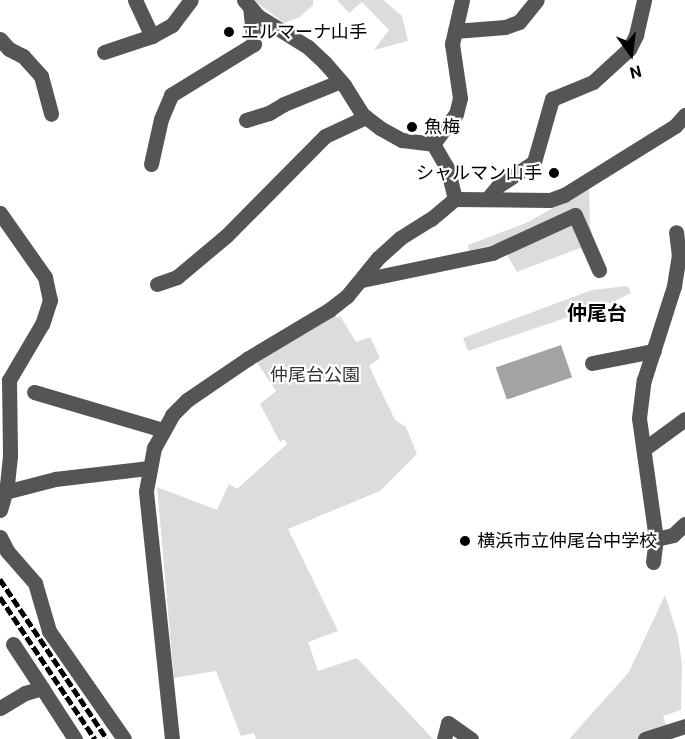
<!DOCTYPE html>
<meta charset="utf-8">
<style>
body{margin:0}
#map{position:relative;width:685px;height:739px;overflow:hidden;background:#fff;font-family:Roboto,"Noto Sans JP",sans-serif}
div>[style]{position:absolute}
.green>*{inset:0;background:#dcdcdc}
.water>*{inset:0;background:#a3a3a3;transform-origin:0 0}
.minor>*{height:15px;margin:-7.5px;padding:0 7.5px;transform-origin:7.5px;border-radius:7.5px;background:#555}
.rail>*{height:4.5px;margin-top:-2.25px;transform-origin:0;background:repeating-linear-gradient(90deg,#000 0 9px,transparent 0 12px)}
.dots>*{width:16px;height:16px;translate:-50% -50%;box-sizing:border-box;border:3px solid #fff;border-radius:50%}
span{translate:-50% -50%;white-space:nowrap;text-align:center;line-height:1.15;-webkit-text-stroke:4.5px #fff;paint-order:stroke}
.poi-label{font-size:18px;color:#000}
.left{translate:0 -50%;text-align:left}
.right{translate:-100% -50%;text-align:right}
.park-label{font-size:18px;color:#333}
.neighbourhood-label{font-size:20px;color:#000;font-weight:700}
.north{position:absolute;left:601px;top:24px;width:60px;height:60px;-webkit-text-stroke:4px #fff;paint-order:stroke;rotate:166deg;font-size:16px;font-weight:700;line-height:24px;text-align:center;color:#000}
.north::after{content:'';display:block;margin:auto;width:21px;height:27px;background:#000;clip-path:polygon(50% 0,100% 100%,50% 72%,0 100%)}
</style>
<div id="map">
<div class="green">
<i style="clip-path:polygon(253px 0,313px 0,313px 5px,300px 17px,284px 23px)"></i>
<i style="clip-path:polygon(337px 0,383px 0,402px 16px,408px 41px,374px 50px,389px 30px,362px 2px,349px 13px)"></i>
<i style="clip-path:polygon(589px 188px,590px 227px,598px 253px,586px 257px,580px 248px,517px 272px,500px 243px,469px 251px,468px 245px,526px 223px)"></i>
<i style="clip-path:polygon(628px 286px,631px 293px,615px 301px,468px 351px,463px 338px,592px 290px)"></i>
<i style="clip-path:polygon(335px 315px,337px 318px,340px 316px,356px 342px,370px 337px,380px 358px,369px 366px,395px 420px,406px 427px,417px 454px,380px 491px,288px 529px,338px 631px,308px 642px,318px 671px,357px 658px,433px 739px,256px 739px,254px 733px,241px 736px,216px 671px,174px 678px,157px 487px,217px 510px,229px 484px,237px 489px,287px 444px,284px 439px,280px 442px,260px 404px,276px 391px,256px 361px)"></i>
<i style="clip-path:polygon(665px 595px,678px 636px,682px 664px,681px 710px,663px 716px,671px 739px,569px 739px,629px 672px)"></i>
</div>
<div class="water">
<i style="left:561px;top:345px;width:34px;height:69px;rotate:71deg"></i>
</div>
<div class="minor">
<i style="left:135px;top:0;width:40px;rotate:65deg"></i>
<i style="left:244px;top:0;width:21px;rotate:49deg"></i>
<i style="left:258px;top:16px;width:59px;rotate:31.8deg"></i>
<i style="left:308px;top:47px;width:23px;rotate:43deg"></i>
<i style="left:325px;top:63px;width:29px;rotate:49deg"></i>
<i style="left:344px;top:85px;width:36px;rotate:58deg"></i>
<i style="left:363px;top:115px;width:21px;rotate:37deg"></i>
<i style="left:380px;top:128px;width:25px;rotate:29deg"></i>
<i style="left:402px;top:140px;width:31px;rotate:7deg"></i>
<i style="left:455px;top:31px;width:50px;rotate:-4.6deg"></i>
<i style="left:505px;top:27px;width:15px;rotate:-20deg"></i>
<i style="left:519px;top:22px;width:28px;rotate:-51deg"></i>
<i style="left:0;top:39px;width:13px;rotate:48deg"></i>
<i style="left:9px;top:49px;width:16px;rotate:27deg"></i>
<i style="left:23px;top:56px;width:27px;rotate:48deg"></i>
<i style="left:41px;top:76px;width:39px;rotate:75deg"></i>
<i style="left:104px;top:52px;width:51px;rotate:-18.4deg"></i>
<i style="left:152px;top:36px;width:23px;rotate:-29deg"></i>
<i style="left:172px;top:25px;width:31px;rotate:-53deg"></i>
<i style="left:246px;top:120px;width:24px;rotate:-17deg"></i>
<i style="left:269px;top:113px;width:17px;rotate:-31deg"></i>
<i style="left:284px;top:104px;width:61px;rotate:-22deg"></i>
<i style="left:433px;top:144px;width:38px;rotate:-53deg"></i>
<i style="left:456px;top:114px;width:16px;rotate:-76deg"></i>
<i style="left:460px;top:98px;width:55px;rotate:-98.4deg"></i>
<i style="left:452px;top:44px;width:45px;rotate:-77.2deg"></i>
<i style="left:151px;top:164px;width:46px;rotate:-77.5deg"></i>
<i style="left:161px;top:119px;width:26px;rotate:-67deg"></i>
<i style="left:171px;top:95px;width:97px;rotate:-31.6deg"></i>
<i style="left:254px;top:44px;width:37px;rotate:-96deg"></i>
<i style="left:488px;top:198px;width:16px;rotate:-50deg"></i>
<i style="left:498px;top:186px;width:43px;rotate:-33.7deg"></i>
<i style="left:534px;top:162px;width:66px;rotate:-74.1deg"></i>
<i style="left:552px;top:99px;width:44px;rotate:-22.5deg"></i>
<i style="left:593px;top:82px;width:49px;rotate:-42.5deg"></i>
<i style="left:629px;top:49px;width:16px;rotate:-63deg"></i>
<i style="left:636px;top:35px;width:36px;rotate:-77deg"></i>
<i style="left:455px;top:199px;width:95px;rotate:0.6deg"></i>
<i style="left:550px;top:200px;width:15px;rotate:-20deg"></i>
<i style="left:564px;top:195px;width:131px;rotate:-31.9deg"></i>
<i style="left:675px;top:126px;width:15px;rotate:-48deg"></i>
<i style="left:0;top:213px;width:78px;rotate:54.9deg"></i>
<i style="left:45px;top:277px;width:24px;rotate:78deg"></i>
<i style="left:50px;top:300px;width:25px;rotate:108deg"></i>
<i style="left:42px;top:324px;width:65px;rotate:120.5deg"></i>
<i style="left:9px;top:380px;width:76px;rotate:89.2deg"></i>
<i style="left:10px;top:456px;width:30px;rotate:96deg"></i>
<i style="left:7px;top:486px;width:25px;rotate:106deg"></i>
<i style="left:362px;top:280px;width:133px;rotate:-11.7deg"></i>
<i style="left:492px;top:253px;width:91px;rotate:-24.6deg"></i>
<i style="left:575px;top:215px;width:60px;rotate:66.4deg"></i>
<i style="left:157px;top:284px;width:21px;rotate:-19deg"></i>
<i style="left:177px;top:277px;width:65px;rotate:-40deg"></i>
<i style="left:227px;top:235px;width:139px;rotate:-45.3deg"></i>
<i style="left:325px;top:136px;width:45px;rotate:-24.9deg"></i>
<i style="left:592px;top:363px;width:63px;rotate:-11deg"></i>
<i style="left:34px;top:392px;width:134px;rotate:16.4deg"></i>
<i style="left:644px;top:449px;width:51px;rotate:-36.2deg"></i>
<i style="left:5px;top:492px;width:52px;rotate:-14.6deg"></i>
<i style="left:55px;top:479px;width:95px;rotate:-6.7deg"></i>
<i style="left:0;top:537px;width:16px;rotate:63deg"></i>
<i style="left:7px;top:551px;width:43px;rotate:48.8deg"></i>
<i style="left:35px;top:583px;width:50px;rotate:73.7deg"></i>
<i style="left:49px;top:631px;width:131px;rotate:55.2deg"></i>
<i style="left:656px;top:539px;width:17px;rotate:-13deg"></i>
<i style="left:673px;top:535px;width:16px;rotate:-43deg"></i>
<i style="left:653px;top:562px;width:23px;rotate:-83deg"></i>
<i style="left:656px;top:539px;width:122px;rotate:-98deg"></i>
<i style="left:639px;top:418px;width:38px;rotate:-83deg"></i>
<i style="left:644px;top:380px;width:99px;rotate:-72.3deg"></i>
<i style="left:674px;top:286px;width:30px;rotate:-81deg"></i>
<i style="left:679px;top:256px;width:24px;rotate:-97deg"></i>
<i style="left:13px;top:644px;width:53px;rotate:56.6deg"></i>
<i style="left:0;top:708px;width:29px;rotate:-31deg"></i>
<i style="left:25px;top:693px;width:18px;rotate:-16deg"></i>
<i style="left:42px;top:688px;width:61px;rotate:57.1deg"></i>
<i style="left:172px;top:739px;width:249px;rotate:-96deg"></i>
<i style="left:146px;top:491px;width:44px;rotate:-79.5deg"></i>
<i style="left:154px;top:448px;width:38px;rotate:-61deg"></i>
<i style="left:172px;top:415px;width:21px;rotate:-45deg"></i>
<i style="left:187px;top:400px;width:73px;rotate:-34.3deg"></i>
<i style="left:247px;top:359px;width:96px;rotate:-30.9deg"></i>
<i style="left:329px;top:310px;width:23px;rotate:-38deg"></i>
<i style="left:347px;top:296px;width:49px;rotate:-50.8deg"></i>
<i style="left:378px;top:258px;width:30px;rotate:-42deg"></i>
<i style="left:400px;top:238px;width:36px;rotate:-32deg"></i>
<i style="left:431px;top:219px;width:31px;rotate:-40deg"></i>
<i style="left:455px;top:199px;width:32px;rotate:-104deg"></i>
<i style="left:447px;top:168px;width:28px;rotate:-120deg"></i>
<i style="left:444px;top:739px;width:16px;rotate:-76deg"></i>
<i style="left:448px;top:723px;width:28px;rotate:35deg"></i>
<i style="left:645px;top:739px;width:42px;rotate:-18deg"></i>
</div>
<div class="rail">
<i style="left:0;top:579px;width:192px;rotate:56.2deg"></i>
<i style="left:0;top:597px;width:171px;rotate:56.2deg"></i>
</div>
<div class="dots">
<i style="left:229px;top:32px;background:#000"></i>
<i style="left:412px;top:127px;background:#000"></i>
<i style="left:554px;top:173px;background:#000"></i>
<i style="left:465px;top:541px;background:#000"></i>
</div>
<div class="poi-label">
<span class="left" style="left:241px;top:32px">エルマーナ山手</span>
<span class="left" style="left:424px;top:127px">魚梅</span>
<span class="right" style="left:542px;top:173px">シャルマン山手</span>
<span class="left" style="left:477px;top:541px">横浜市立仲尾台中学校</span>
</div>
<div class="park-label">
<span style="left:315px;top:375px">仲尾台公園</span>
</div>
<div class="neighbourhood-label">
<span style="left:597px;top:313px">仲尾台</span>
</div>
<div class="north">N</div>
</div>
